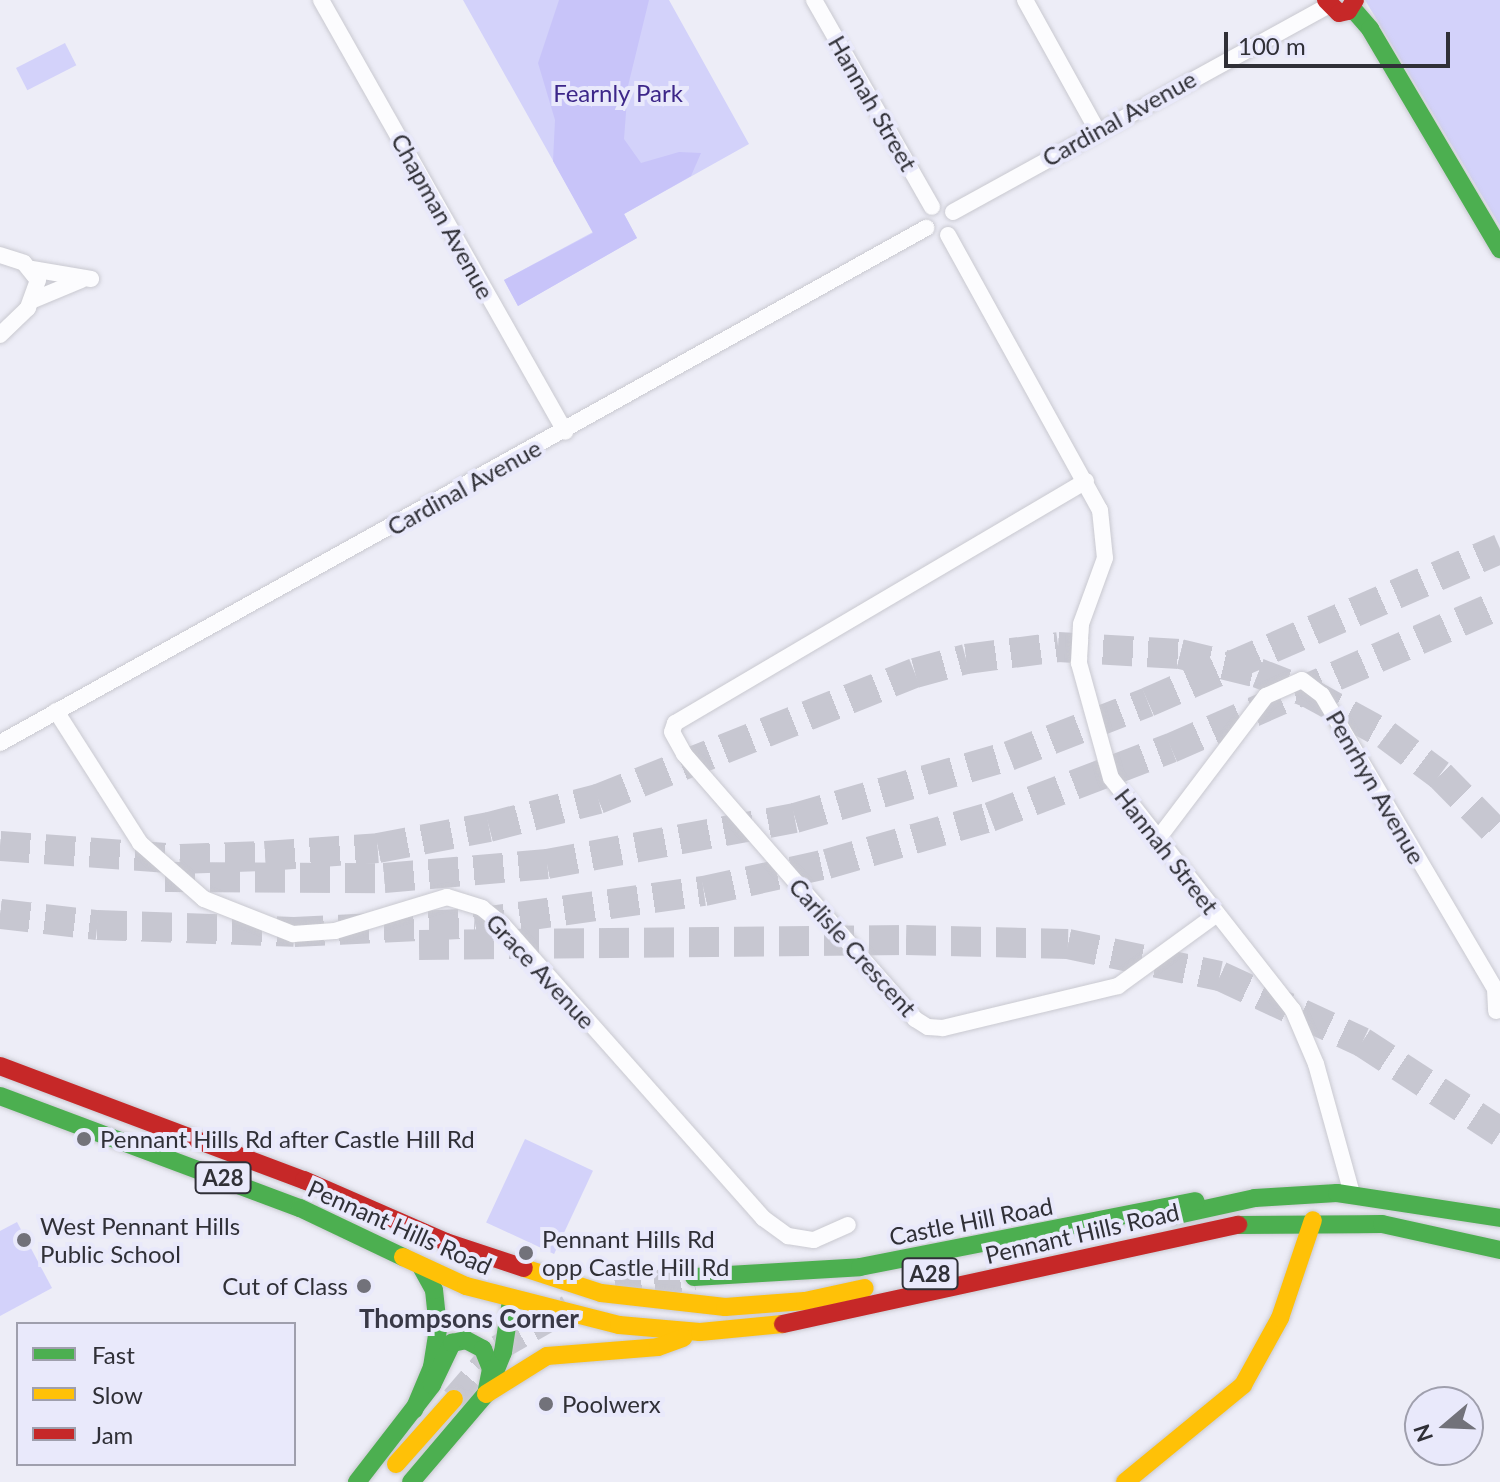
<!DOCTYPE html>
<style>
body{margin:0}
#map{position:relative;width:1500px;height:1482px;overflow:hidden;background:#ededf7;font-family:Lato,sans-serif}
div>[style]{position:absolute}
.green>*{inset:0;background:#d3d2fa;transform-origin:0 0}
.forest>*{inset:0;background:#c8c4f9}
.primary-tunnel>*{height:26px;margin-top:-13px;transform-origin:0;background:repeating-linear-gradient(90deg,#c7c7d1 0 26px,transparent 0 39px)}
.highway-tunnel>*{height:30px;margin-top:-15px;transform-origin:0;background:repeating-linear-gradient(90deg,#c7c7d1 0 30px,transparent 0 45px)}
.roads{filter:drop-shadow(0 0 2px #c9c9d0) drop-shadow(0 0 2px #c9c9d0)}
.street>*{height:16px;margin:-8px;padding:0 8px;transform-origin:8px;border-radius:8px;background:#fcfcfe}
.fast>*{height:18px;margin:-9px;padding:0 9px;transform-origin:9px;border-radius:9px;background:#4caf50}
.slow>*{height:18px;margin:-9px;padding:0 9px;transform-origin:9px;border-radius:9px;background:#ffc107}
.jam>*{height:18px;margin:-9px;padding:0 9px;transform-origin:9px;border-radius:9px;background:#c62828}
.dots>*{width:22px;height:22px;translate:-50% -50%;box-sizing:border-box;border:4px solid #e9e9fb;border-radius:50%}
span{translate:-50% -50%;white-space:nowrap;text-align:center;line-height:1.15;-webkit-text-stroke:8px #e9e9fb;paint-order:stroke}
.shield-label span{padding:2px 6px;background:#e9e9fb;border:2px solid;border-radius:6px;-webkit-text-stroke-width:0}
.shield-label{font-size:22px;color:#303037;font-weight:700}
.park-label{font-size:24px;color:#3d2789}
.street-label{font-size:24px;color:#303037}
.poi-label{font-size:24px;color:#303037}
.left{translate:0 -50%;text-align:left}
.right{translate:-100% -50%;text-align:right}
.neighbourhood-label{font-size:26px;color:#383846;font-weight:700}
.legend{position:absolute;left:16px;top:1322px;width:280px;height:144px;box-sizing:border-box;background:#e9e9fb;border:2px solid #9f9fad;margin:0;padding:10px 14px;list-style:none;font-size:24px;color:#303037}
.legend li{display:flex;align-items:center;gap:16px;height:40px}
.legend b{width:40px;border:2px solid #9f9fad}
.north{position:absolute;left:1404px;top:1386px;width:80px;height:80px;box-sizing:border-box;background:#e9e9fb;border:2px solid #9f9fad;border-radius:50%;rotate:251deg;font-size:22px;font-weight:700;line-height:32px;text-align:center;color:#303037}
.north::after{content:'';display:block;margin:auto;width:28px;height:36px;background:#72727a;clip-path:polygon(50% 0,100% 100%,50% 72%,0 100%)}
.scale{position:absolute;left:1224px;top:32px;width:226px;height:36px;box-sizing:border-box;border:4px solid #303037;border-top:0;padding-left:10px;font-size:24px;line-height:28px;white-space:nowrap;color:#303037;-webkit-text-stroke:6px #e9e9fb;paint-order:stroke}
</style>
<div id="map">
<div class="green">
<i style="clip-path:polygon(463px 0,669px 0,749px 144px,624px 214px,637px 238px,518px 306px,504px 280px,593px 232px)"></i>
<i style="clip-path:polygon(1365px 0,1500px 0,1500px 226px)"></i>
<i style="left:65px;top:43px;width:25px;height:55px;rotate:63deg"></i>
<i style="left:525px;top:1139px;width:75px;height:92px;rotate:25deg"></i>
<i style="clip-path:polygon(17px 1222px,52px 1288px,0 1316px,0 1231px)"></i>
</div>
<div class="forest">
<i style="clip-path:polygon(559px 0,649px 0,628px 86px,624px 139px,641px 163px,679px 152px,701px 153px,691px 176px,624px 214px,637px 238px,518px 306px,504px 280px,593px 233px,553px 161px,555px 120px,538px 63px)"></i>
</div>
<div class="primary-tunnel">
<i style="left:616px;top:1290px;width:79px;rotate:-9.5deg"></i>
<i style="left:454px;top:1399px;width:67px;rotate:-49.2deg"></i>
<i style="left:498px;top:1348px;width:81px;rotate:-29.7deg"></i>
</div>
<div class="highway-tunnel">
<i style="left:0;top:846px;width:180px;rotate:4.1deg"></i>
<i style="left:180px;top:859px;width:85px;rotate:-2deg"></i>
<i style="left:265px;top:856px;width:113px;rotate:-4deg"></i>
<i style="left:378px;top:848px;width:113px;rotate:-10.7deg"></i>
<i style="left:489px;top:827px;width:113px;rotate:-14.4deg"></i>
<i style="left:598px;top:799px;width:341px;rotate:-21.7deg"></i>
<i style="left:915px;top:673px;width:53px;rotate:-15.4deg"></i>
<i style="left:966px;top:659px;width:93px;rotate:-7.4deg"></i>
<i style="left:1058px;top:647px;width:122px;rotate:3.3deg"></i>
<i style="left:1180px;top:654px;width:80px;rotate:13.7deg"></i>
<i style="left:1258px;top:673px;width:55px;rotate:21.4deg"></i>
<i style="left:1309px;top:693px;width:88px;rotate:28.6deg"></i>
<i style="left:1386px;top:735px;width:67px;rotate:36.5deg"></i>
<i style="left:1440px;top:775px;width:86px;rotate:45.5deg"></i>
<i style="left:165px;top:877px;width:219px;rotate:0.3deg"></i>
<i style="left:384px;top:878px;width:164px;rotate:-4.9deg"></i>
<i style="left:547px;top:864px;width:252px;rotate:-10.5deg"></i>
<i style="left:795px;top:818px;width:223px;rotate:-16.2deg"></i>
<i style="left:1009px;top:756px;width:149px;rotate:-21.2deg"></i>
<i style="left:1148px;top:702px;width:384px;rotate:-23.5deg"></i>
<i style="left:0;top:914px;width:98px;rotate:6.5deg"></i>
<i style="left:97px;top:925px;width:197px;rotate:2deg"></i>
<i style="left:294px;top:932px;width:181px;rotate:-2.8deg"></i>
<i style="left:475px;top:923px;width:231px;rotate:-8deg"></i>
<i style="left:704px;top:891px;width:126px;rotate:-12.4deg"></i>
<i style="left:827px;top:864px;width:170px;rotate:-16.1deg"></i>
<i style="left:990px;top:817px;width:194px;rotate:-20.9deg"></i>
<i style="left:1171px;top:748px;width:359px;rotate:-23.6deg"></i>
<i style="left:419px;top:945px;width:487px;rotate:-0.6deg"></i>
<i style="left:906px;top:940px;width:162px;rotate:1.4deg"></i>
<i style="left:1068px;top:944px;width:155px;rotate:11.9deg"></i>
<i style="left:1220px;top:976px;width:157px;rotate:24.9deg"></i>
<i style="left:1362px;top:1042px;width:165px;rotate:33.1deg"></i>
</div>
<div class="roads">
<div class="street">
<i style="left:321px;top:0;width:496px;rotate:60.5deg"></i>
<i style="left:814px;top:0;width:238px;rotate:60.3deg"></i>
<i style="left:1025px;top:0;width:149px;rotate:61deg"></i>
<i style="left:953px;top:212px;width:428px;rotate:-28.8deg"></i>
<i style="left:948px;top:235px;width:314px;rotate:61.1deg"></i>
<i style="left:1100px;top:510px;width:48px;rotate:84.1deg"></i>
<i style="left:1105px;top:558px;width:70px;rotate:110deg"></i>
<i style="left:1081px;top:624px;width:39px;rotate:93deg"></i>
<i style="left:1079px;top:663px;width:119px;rotate:74.5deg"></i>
<i style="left:1111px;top:778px;width:295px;rotate:51.9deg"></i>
<i style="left:1293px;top:1010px;width:59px;rotate:66.9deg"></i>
<i style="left:1316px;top:1064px;width:135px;rotate:74.5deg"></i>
<i style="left:0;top:255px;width:25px;rotate:18deg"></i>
<i style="left:24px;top:263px;width:22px;rotate:51deg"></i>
<i style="left:38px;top:280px;width:30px;rotate:110deg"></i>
<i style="left:28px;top:308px;width:39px;rotate:136deg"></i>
<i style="left:32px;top:269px;width:60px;rotate:9.6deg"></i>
<i style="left:33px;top:300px;width:52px;rotate:-22.6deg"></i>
<i style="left:1086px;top:481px;width:477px;rotate:149.5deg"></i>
<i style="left:675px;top:723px;width:9px;rotate:108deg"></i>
<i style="left:672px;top:732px;width:25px;rotate:61deg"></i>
<i style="left:684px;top:754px;width:352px;rotate:48.9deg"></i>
<i style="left:915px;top:1019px;width:15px;rotate:32deg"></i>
<i style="left:928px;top:1027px;width:15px;rotate:4deg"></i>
<i style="left:943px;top:1028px;width:180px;rotate:-13.5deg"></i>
<i style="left:1118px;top:986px;width:122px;rotate:-36deg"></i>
<i style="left:56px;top:711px;width:156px;rotate:57.5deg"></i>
<i style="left:140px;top:843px;width:85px;rotate:41.2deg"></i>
<i style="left:204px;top:899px;width:96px;rotate:21.5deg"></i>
<i style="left:293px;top:934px;width:42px;rotate:-4.1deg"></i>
<i style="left:335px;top:931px;width:117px;rotate:-16.9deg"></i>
<i style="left:447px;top:897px;width:37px;rotate:17deg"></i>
<i style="left:482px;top:908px;width:27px;rotate:39deg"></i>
<i style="left:503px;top:925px;width:392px;rotate:48.4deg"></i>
<i style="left:763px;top:1218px;width:31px;rotate:36deg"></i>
<i style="left:788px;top:1236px;width:26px;rotate:9deg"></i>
<i style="left:814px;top:1240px;width:37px;rotate:-24deg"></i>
<i style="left:0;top:743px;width:1060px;rotate:-29.08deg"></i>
<i style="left:1157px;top:840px;width:181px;rotate:-52.9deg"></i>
<i style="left:1266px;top:696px;width:39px;rotate:-24deg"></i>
<i style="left:1302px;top:680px;width:25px;rotate:37deg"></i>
<i style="left:1322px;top:695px;width:341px;rotate:59.5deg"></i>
<i style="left:1495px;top:989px;width:22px;rotate:87deg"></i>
</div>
<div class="fast">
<i style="left:1352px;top:8px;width:28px;rotate:49deg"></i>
<i style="left:1370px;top:29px;width:256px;rotate:59.4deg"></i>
<i style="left:0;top:1096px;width:320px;rotate:20.5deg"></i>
<i style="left:300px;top:1208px;width:114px;rotate:25.4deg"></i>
<i style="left:1173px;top:1216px;width:84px;rotate:-12.4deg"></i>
<i style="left:1255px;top:1198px;width:82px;rotate:-3.5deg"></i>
<i style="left:1337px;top:1193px;width:165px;rotate:8.7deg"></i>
<i style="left:1238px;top:1225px;width:144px;rotate:-0.4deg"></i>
<i style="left:1382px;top:1224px;width:121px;rotate:12.4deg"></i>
<i style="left:694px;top:1277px;width:166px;rotate:-3.4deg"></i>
<i style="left:860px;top:1267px;width:342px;rotate:-11.1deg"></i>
<i style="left:414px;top:1410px;width:47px;rotate:-67.3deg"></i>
<i style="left:432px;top:1367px;width:39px;rotate:-81deg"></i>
<i style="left:438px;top:1328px;width:38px;rotate:-96deg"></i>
<i style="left:434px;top:1290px;width:26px;rotate:-119deg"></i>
<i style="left:357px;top:1482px;width:123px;rotate:-52.3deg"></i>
<i style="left:432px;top:1385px;width:47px;rotate:-64.5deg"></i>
<i style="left:452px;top:1343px;width:14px;rotate:-12deg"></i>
<i style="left:466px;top:1340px;width:19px;rotate:28deg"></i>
<i style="left:483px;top:1349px;width:22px;rotate:68deg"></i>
<i style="left:491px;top:1369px;width:25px;rotate:101deg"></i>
<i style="left:411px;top:1482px;width:116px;rotate:-49.6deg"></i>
<i style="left:486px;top:1394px;width:45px;rotate:-68deg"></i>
<i style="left:503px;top:1352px;width:52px;rotate:-81.1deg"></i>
</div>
<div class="slow">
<i style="left:403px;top:1257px;width:69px;rotate:24.7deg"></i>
<i style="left:466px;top:1286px;width:158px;rotate:14.3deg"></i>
<i style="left:619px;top:1325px;width:81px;rotate:4.9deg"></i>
<i style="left:700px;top:1332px;width:83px;rotate:-5.5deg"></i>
<i style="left:524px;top:1268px;width:81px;rotate:18deg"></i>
<i style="left:601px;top:1293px;width:125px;rotate:6.4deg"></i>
<i style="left:725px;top:1307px;width:80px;rotate:-4.3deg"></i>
<i style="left:805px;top:1301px;width:61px;rotate:-12.2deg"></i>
<i style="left:486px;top:1394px;width:72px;rotate:-31.9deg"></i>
<i style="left:547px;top:1356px;width:111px;rotate:-4.6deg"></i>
<i style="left:658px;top:1347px;width:27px;rotate:-20deg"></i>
<i style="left:396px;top:1464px;width:87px;rotate:-48.3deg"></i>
<i style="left:1125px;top:1482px;width:153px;rotate:-39.4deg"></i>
<i style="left:1243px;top:1385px;width:77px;rotate:-61.1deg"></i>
<i style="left:1280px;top:1318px;width:103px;rotate:-71.4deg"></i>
</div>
<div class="jam">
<i style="left:1326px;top:0;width:18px;rotate:45deg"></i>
<i style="left:1339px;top:13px;width:9px;rotate:-13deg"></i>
<i style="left:1348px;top:11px;width:13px;rotate:-58deg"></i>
<i style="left:0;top:1066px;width:325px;rotate:20.6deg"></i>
<i style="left:304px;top:1180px;width:155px;rotate:23.6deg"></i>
<i style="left:446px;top:1242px;width:82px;rotate:18.4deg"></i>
<i style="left:783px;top:1324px;width:466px;rotate:-12.3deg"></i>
</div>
</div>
<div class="dots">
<i style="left:84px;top:1139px;background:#72727a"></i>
<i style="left:24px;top:1240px;background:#72727a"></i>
<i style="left:526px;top:1253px;background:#72727a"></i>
<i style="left:364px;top:1286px;background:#72727a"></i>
<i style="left:546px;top:1404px;background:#72727a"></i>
</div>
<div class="shield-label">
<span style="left:223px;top:1178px">A28</span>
<span style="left:930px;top:1274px">A28</span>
</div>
<div class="park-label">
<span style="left:618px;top:93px">Fearnly Park</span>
</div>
<div class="street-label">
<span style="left:873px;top:103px;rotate:60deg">Hannah Street</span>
<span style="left:1119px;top:118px;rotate:-29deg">Cardinal Avenue</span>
<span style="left:443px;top:216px;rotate:61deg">Chapman Avenue</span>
<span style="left:464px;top:487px;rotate:-29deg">Cardinal Avenue</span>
<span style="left:1376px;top:787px;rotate:60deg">Penrhyn Avenue</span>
<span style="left:1167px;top:851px;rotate:52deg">Hannah Street</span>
<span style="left:853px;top:947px;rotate:48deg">Carlisle Crescent</span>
<span style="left:541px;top:971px;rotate:47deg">Grace Avenue</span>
<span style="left:971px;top:1221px;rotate:-11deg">Castle Hill Road</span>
<span style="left:400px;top:1227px;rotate:24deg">Pennant Hills Road</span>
<span style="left:1082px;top:1233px;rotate:-13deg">Pennant Hills Road</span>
</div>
<div class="poi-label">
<span class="left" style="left:100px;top:1139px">Pennant Hills Rd after Castle Hill Rd</span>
<span class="left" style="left:40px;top:1240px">West Pennant Hills<br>Public School</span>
<span class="left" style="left:542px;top:1253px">Pennant Hills Rd<br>opp Castle Hill Rd</span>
<span class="right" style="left:348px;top:1286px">Cut of Class</span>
<span class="left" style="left:562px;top:1404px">Poolwerx</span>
</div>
<div class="neighbourhood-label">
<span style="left:469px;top:1319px">Thompsons Corner</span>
</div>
<ul class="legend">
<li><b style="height:10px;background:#4caf50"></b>Fast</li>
<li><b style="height:10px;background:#ffc107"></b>Slow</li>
<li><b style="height:10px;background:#c62828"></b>Jam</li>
</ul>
<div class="north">N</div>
<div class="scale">100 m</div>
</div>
